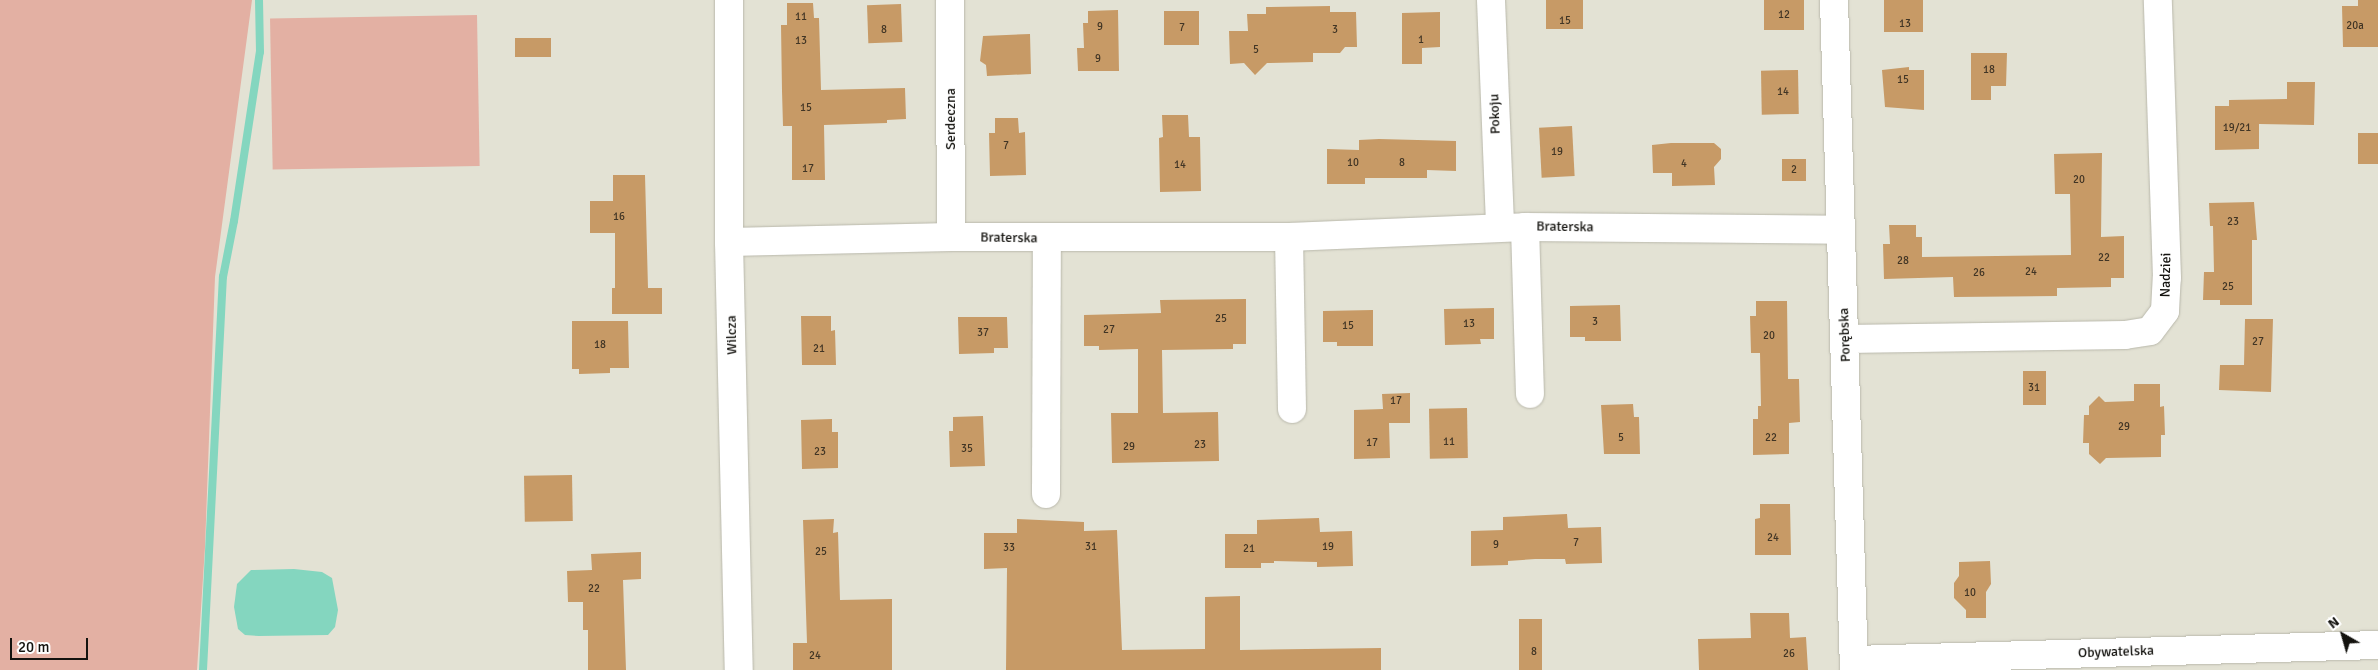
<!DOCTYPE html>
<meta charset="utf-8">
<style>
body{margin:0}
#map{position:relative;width:2378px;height:670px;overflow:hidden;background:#e3e2d4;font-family:Signika,sans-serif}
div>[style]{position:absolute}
.green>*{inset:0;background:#e3b0a3;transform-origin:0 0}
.water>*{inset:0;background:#84d6bf}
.stream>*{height:8px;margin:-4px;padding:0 4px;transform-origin:4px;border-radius:4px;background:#84d6bf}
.building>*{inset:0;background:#c79a66;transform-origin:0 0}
.roads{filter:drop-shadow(0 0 1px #b9b8ab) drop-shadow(0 0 1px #b9b8ab)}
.street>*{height:28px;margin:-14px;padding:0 14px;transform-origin:14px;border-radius:14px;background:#fff}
span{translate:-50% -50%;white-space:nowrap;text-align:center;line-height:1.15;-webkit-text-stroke:4px #fff;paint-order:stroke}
.number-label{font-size:11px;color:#413525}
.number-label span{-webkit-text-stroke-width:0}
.street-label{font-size:14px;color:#14130f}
.north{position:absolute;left:2318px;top:610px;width:50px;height:50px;-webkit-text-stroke:4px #fff;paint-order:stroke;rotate:322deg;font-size:14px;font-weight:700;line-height:20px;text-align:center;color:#14130f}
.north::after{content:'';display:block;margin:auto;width:18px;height:22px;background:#14130f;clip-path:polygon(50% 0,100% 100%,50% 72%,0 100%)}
.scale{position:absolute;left:10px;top:638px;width:78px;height:22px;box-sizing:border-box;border:2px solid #14130f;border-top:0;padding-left:6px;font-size:15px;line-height:18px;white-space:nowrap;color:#14130f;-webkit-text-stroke:4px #fff;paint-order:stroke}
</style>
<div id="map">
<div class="green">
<i style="clip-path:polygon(0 0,252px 0,215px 277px,205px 547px,197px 670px,0 670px)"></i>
<i style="left:477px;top:15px;width:151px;height:207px;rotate:89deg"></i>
</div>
<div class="water">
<i style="clip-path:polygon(294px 569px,322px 572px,332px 578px,338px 610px,335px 627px,328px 635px,259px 636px,245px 635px,238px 629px,234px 607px,237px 584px,251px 570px)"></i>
</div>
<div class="stream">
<i style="left:203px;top:670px;width:394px;rotate:-87.1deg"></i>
<i style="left:223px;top:277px;width:57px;rotate:-78.9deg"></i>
<i style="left:234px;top:221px;width:171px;rotate:-81.3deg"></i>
<i style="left:260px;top:52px;width:52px;rotate:-91.1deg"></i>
</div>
<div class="building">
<i style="left:1546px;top:0;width:37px;height:29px"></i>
<i style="left:1764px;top:0;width:40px;height:30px"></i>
<i style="left:1884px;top:0;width:39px;height:32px"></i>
<i style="clip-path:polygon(2358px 0,2378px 0,2378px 47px,2343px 47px,2342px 6px,2358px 6px)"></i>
<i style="clip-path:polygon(787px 3px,813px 3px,814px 18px,819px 18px,821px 90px,905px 88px,906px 119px,887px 120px,887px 123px,824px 125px,825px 180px,792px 180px,792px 126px,783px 126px,782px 91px,781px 25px,787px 25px)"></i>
<i style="left:901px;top:4px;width:38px;height:34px;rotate:88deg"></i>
<i style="clip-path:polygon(1330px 6px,1330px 12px,1356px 12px,1357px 47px,1345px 47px,1340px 53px,1313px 53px,1313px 62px,1267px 63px,1255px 75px,1244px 63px,1230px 64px,1229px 31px,1248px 31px,1247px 14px,1266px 14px,1266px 7px)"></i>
<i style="clip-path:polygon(1118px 10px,1119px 71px,1078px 71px,1077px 48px,1084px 48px,1083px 23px,1088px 23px,1088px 11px)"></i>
<i style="left:1164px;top:11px;width:35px;height:34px"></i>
<i style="clip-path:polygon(1440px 12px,1440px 47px,1422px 48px,1422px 64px,1402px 64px,1402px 13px)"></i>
<i style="clip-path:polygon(1030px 34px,1031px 74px,987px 76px,986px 65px,980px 61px,983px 36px)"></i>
<i style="left:551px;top:38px;width:19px;height:36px;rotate:90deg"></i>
<i style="clip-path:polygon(1971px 53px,2007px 53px,2006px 86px,1991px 86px,1991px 100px,1971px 100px)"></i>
<i style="clip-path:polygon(1909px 67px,1909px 70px,1924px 70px,1924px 110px,1885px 107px,1882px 70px)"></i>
<i style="left:1798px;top:70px;width:44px;height:37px;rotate:89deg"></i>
<i style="clip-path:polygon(2287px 82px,2315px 82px,2314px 125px,2259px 124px,2259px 149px,2215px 150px,2215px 106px,2229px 106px,2229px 100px,2287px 99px)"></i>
<i style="clip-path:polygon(1162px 115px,1188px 115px,1189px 137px,1200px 137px,1201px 191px,1160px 192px,1159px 138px,1163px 137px)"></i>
<i style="clip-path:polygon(995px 118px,1018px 118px,1019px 133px,1025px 132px,1026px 175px,990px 176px,989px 133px,995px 133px)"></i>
<i style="left:1572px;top:126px;width:50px;height:33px;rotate:87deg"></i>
<i style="left:2378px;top:133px;width:31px;height:20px;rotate:90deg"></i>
<i style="clip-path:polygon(1379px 139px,1456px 141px,1456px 171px,1427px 170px,1427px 178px,1365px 178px,1365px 184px,1327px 184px,1327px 149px,1359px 150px,1359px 140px)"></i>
<i style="clip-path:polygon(1671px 143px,1714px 143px,1721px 149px,1721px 159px,1714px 167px,1715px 185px,1672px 186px,1672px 173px,1653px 173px,1652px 145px)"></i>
<i style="clip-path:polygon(2102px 153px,2101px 237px,2124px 236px,2124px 278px,2111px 278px,2111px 287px,2057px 288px,2057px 296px,1954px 297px,1953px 277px,1884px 279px,1883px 244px,1890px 244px,1889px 225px,1916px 225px,1916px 237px,1922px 237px,1922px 257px,2071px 255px,2070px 194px,2055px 194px,2054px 154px)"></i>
<i style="left:1782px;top:159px;width:24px;height:22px"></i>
<i style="clip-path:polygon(613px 175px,645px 175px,648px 288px,662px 288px,662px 314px,612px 314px,612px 288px,615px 288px,615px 233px,590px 233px,590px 201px,613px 201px)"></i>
<i style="clip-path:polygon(2254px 202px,2257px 240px,2252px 240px,2252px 305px,2220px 305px,2220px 300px,2203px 300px,2204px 272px,2214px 272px,2213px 226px,2210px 226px,2209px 203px)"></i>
<i style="clip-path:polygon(1246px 299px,1246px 344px,1233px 344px,1233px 349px,1162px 350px,1163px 413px,1218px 412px,1219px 461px,1112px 463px,1111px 413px,1138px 413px,1138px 349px,1099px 350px,1099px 346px,1084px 346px,1084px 315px,1161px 313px,1160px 300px)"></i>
<i style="clip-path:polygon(1756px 301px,1787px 301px,1788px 379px,1799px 379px,1800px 422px,1789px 423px,1789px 454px,1753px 455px,1753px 419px,1758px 419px,1758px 406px,1761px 406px,1760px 353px,1751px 353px,1750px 316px,1756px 316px)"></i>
<i style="clip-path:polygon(1620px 305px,1621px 341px,1585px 341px,1585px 337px,1570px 337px,1570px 306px)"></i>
<i style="clip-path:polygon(1494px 308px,1494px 339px,1480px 339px,1481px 344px,1445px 345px,1444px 309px)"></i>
<i style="clip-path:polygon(1373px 310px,1373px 346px,1337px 346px,1337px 342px,1323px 342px,1323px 311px)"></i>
<i style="clip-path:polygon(801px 316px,831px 316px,831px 331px,835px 330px,836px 365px,802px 365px)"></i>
<i style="clip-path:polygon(958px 317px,1007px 317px,1008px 348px,994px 348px,994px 353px,959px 354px)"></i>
<i style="clip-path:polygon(2245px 319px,2273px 319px,2271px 392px,2219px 390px,2220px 365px,2244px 365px)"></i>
<i style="clip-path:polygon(572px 321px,628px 321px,629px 368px,610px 368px,610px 373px,579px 374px,579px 369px,572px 369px)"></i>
<i style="left:2023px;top:371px;width:23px;height:34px"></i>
<i style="clip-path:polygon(2134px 384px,2160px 384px,2160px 407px,2164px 406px,2165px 435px,2161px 435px,2161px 457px,2106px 458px,2100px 464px,2089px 454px,2089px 443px,2083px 443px,2084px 415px,2089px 415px,2089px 406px,2099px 396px,2105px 402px,2134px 401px)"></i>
<i style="clip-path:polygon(1410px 393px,1410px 423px,1389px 423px,1390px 458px,1354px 459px,1354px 410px,1383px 409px,1382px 394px)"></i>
<i style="clip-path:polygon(1633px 404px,1634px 417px,1639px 417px,1640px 454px,1604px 454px,1601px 405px)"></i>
<i style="left:1467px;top:408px;width:50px;height:38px;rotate:89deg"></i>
<i style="clip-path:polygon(983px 416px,985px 466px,950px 467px,949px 431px,953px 431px,953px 417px)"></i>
<i style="clip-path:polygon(832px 419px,832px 432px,838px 432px,838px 468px,802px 469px,801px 420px)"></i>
<i style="left:572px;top:475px;width:46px;height:48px;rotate:89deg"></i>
<i style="clip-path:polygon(1760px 504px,1790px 504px,1791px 555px,1755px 555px,1755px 519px,1760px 518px)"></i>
<i style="clip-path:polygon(1567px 514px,1568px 528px,1601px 527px,1602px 563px,1566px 564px,1565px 559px,1535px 559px,1508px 561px,1508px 565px,1471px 566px,1471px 531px,1503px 530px,1503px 517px)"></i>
<i style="clip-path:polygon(1319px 518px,1320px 532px,1352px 531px,1353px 566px,1317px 567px,1317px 562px,1274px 561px,1274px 563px,1261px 563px,1261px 568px,1225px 568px,1225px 534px,1257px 534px,1257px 520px)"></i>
<i style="clip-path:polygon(834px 519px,833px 533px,838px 532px,840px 600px,892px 599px,892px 670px,793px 670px,793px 643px,807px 643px,803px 520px)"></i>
<i style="clip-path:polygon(1017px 519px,1084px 522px,1084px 531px,1117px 530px,1122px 650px,1205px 649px,1205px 597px,1240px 596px,1240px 650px,1381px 648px,1381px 670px,1006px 670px,1007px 568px,984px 569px,984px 533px,1017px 533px)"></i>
<i style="clip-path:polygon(641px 552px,641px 579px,623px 580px,626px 670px,588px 670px,588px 630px,583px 630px,583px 602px,568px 602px,567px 571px,592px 570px,591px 554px)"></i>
<i style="clip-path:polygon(1990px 561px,1991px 584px,1986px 592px,1986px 618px,1966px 618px,1966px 610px,1954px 598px,1954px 583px,1959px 576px,1959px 562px)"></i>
<i style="clip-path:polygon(1750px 613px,1789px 613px,1790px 638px,1806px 637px,1808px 670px,1699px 670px,1698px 639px,1751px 638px)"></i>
<i style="left:1519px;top:619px;width:23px;height:51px"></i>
</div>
<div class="roads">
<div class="street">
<i style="left:729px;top:0;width:242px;rotate:90deg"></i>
<i style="left:729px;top:242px;width:428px;rotate:88.7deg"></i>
<i style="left:950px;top:0;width:237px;rotate:89.8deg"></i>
<i style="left:1491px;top:0;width:227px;rotate:87.7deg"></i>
<i style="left:1834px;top:0;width:670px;rotate:88.29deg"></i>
<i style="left:1525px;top:227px;width:167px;rotate:88.3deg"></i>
<i style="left:1289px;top:237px;width:172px;rotate:89deg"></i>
<i style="left:729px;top:242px;width:222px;rotate:-1.3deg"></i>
<i style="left:951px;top:237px;width:338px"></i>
<i style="left:1289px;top:237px;width:236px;rotate:-2.4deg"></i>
<i style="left:1525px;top:227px;width:316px;rotate:0.5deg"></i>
<i style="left:1845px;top:339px;width:280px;rotate:-0.8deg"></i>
<i style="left:2125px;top:335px;width:25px;rotate:-9deg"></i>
<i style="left:2150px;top:331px;width:25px;rotate:-53deg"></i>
<i style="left:2165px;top:311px;width:33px;rotate:-87deg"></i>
<i style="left:2167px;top:278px;width:278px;rotate:-91.9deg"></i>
<i style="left:1046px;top:494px;width:256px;rotate:-89.8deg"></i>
<i style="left:1854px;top:660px;width:524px;rotate:-1.64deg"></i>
</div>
</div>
<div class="number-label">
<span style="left:1784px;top:15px">12</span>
<span style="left:801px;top:17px">11</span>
<span style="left:1565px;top:21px">15</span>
<span style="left:1905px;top:24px">13</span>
<span style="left:2355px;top:26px">20a</span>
<span style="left:1100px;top:27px">9</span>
<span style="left:1182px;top:28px">7</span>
<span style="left:884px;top:30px">8</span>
<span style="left:1335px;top:30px">3</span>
<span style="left:1421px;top:40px">1</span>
<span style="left:801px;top:41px">13</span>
<span style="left:1256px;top:50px">5</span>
<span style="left:1098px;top:59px">9</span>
<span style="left:1989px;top:70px">18</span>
<span style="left:1903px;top:80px">15</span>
<span style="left:1783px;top:92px">14</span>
<span style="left:806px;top:108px">15</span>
<span style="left:2237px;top:128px">19/21</span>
<span style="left:1006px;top:146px">7</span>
<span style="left:1557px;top:152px">19</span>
<span style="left:1353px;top:163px">10</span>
<span style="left:1402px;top:163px">8</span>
<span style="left:1684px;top:164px">4</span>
<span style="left:1180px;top:165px">14</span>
<span style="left:808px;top:169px">17</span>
<span style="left:1794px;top:170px">2</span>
<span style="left:2079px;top:180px">20</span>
<span style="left:619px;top:217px">16</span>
<span style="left:2233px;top:222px">23</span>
<span style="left:2104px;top:258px">22</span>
<span style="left:1903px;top:261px">28</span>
<span style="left:2031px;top:272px">24</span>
<span style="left:1979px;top:273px">26</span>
<span style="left:2228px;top:287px">25</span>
<span style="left:1221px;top:319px">25</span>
<span style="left:1595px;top:322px">3</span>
<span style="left:1469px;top:324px">13</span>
<span style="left:1348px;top:326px">15</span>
<span style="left:1109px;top:330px">27</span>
<span style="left:983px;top:333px">37</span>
<span style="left:1769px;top:336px">20</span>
<span style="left:2258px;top:342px">27</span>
<span style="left:600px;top:345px">18</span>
<span style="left:819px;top:349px">21</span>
<span style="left:2034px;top:388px">31</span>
<span style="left:1396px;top:401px">17</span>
<span style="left:2124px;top:427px">29</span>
<span style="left:1621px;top:438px">5</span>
<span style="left:1771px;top:438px">22</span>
<span style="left:1449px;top:442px">11</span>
<span style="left:1372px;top:443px">17</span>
<span style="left:1200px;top:445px">23</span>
<span style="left:1129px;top:447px">29</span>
<span style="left:967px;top:449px">35</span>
<span style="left:820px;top:452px">23</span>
<span style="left:1773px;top:538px">24</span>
<span style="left:1576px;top:543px">7</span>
<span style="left:1496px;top:545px">9</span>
<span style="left:1091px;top:547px">31</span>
<span style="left:1328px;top:547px">19</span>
<span style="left:1009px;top:548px">33</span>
<span style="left:1249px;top:549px">21</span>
<span style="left:821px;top:552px">25</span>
<span style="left:594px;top:589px">22</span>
<span style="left:1970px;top:593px">10</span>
<span style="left:1534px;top:652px">8</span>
<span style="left:1789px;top:654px">26</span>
<span style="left:815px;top:656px">24</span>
</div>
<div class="street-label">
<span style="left:1495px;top:114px;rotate:-92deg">Pokoju</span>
<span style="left:951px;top:119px;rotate:-90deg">Serdeczna</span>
<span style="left:1565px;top:227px;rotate:1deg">Braterska</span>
<span style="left:1009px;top:238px;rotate:1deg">Braterska</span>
<span style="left:2166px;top:275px;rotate:-89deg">Nadziei</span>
<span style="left:732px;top:335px;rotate:-91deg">Wilcza</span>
<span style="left:1845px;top:335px;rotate:-92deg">Porębska</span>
<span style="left:2116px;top:652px;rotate:-2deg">Obywatelska</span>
</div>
<div class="north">N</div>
<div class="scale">20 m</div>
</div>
